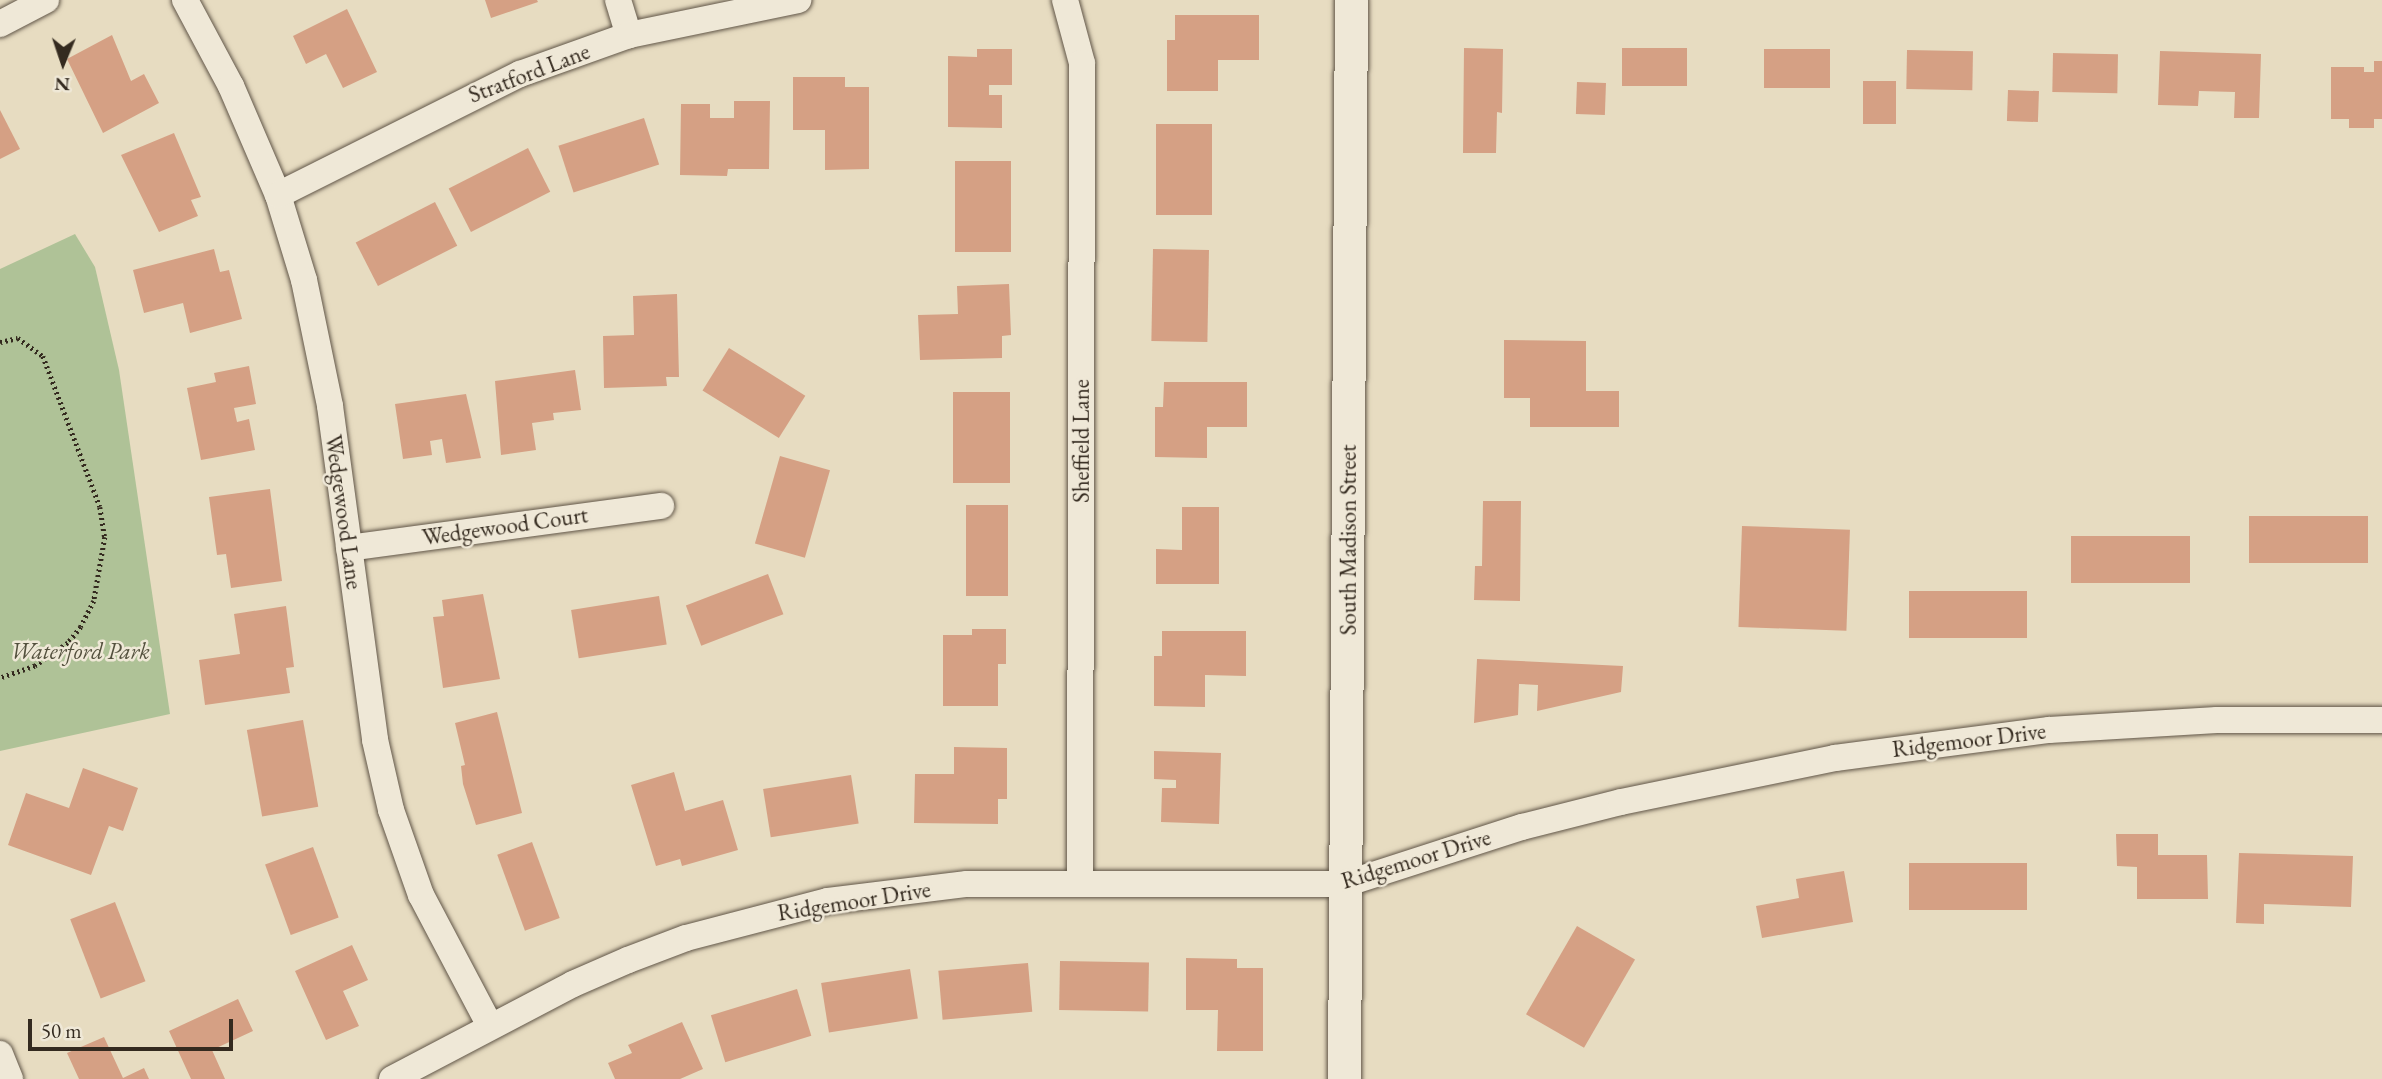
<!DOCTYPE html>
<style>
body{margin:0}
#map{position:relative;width:2382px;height:1079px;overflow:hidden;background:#e7dcc1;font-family:"EB Garamond",serif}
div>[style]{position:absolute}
.green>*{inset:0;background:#afc297}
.building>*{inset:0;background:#d5a084;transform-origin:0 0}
.path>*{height:4.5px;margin-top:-2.25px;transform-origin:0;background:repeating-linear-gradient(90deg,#342a1f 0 2px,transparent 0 5.5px)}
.roads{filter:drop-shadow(0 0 2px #615648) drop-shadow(0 0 2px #615648)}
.minor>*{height:26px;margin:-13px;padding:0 13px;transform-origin:13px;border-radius:13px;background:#efe8d7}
.tertiary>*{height:33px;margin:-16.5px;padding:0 16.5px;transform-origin:16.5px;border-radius:16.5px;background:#efe8d7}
span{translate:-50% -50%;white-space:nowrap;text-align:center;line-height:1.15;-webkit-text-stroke:5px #efe8d7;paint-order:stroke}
.street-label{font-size:23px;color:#342a1f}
.park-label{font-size:23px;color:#53503d;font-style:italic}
.north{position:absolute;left:28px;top:28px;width:70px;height:70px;-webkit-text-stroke:5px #efe8d7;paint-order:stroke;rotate:182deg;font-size:19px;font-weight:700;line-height:28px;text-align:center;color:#342a1f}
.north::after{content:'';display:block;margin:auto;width:24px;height:32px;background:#342a1f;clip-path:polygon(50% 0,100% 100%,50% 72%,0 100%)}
.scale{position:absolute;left:28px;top:1019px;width:205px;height:32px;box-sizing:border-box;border:4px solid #342a1f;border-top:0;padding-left:9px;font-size:21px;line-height:24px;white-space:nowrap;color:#342a1f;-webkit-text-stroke:5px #efe8d7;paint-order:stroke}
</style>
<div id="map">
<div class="green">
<i style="clip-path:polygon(75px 234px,95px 267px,119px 370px,170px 714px,0 751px,0 269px)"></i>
</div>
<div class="building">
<i style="clip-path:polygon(485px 0,537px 0,538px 2px,491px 18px)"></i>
<i style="clip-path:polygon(347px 9px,377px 72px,343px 88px,326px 54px,306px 64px,293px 36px)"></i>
<i style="clip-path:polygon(1175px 15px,1259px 15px,1259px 60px,1218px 60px,1218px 91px,1167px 91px,1167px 40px,1175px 40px)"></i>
<i style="clip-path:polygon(112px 35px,131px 81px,144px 74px,159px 103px,103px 133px,67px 59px)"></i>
<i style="clip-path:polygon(1464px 48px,1503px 49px,1502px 113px,1497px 112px,1496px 153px,1463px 153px)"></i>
<i style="left:1622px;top:48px;width:65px;height:38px"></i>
<i style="clip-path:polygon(977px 49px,1012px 49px,1012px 85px,989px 85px,989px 95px,1002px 95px,1002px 128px,948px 127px,948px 56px,977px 57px)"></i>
<i style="left:1764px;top:49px;width:66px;height:39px"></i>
<i style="left:1907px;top:50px;width:66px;height:39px;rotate:1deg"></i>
<i style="clip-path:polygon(2160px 51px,2261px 54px,2259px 118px,2234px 118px,2235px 92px,2199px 91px,2198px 106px,2158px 105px)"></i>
<i style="left:2053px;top:53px;width:65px;height:39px;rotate:1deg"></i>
<i style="clip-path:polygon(2374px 61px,2382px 61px,2382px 119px,2374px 119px,2374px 128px,2349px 128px,2349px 119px,2331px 119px,2331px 67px,2364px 67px,2364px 72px,2374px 72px)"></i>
<i style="clip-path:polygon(793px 77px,845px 77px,845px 87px,869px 87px,869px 169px,825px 170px,825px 130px,793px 130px)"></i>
<i style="left:1863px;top:81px;width:33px;height:43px"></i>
<i style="left:1577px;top:82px;width:29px;height:32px;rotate:2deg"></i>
<i style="left:2008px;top:90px;width:31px;height:31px;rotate:2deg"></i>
<i style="clip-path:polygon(734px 101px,770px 101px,769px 169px,728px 169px,727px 176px,680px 175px,681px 104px,710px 104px,710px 118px,734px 118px)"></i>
<i style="clip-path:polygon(0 110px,20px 149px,0 159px)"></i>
<i style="left:644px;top:118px;width:49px;height:90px;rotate:72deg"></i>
<i style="left:1156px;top:124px;width:56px;height:91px"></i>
<i style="clip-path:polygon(174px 133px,201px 197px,191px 200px,198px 216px,159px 232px,121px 155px)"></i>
<i style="left:528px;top:148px;width:49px;height:89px;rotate:63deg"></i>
<i style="left:955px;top:161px;width:56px;height:91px"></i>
<i style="left:435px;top:202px;width:49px;height:89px;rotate:63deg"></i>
<i style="clip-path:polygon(214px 249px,220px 272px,229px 270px,242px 319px,190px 333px,183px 303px,144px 313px,133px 270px)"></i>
<i style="left:1153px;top:249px;width:56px;height:92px;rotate:1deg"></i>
<i style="clip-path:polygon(1009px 284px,1011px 335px,1002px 336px,1002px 358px,920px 360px,918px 315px,958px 314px,957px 286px)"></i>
<i style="clip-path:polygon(677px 294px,679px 377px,666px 377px,667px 386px,604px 388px,603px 336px,634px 335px,633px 296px)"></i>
<i style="clip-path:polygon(1504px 340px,1586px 341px,1586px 391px,1619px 391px,1619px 427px,1530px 427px,1530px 398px,1504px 398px)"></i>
<i style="left:729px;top:348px;width:90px;height:50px;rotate:32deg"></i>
<i style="clip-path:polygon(249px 366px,256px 404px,234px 408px,237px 422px,249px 419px,255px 450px,201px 460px,187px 388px,216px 382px,214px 373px)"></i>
<i style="clip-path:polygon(575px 370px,581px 410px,553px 413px,554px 420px,532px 423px,536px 450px,501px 455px,495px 381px)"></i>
<i style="clip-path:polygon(1164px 382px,1247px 382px,1247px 427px,1207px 427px,1207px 458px,1155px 457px,1155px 407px,1163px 407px)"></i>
<i style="left:953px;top:392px;width:57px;height:91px"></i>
<i style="clip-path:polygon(466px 394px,481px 458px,446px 463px,442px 439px,430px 441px,432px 455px,403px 459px,395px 404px)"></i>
<i style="left:780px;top:456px;width:52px;height:91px;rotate:16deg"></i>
<i style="clip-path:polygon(270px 489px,282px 581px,231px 588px,226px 554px,217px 555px,209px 497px)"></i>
<i style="clip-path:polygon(1483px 501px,1521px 501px,1520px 601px,1474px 600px,1475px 566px,1482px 566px)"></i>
<i style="left:966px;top:505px;width:42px;height:91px"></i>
<i style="clip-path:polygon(1182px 507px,1219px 507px,1219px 584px,1156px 584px,1156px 549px,1182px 550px)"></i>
<i style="left:2368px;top:516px;width:47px;height:119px;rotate:90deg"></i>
<i style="left:1742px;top:526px;width:108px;height:101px;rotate:2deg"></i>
<i style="left:2071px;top:536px;width:119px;height:47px"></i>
<i style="left:768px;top:574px;width:43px;height:88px;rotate:69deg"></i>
<i style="left:2027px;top:591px;width:47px;height:118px;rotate:90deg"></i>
<i style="clip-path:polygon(483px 594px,500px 679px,443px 688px,433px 617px,444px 616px,442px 600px)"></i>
<i style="left:659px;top:596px;width:49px;height:89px;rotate:81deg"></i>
<i style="clip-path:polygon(286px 606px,294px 667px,286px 668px,290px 693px,205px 705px,199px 660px,240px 654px,234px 614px)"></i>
<i style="clip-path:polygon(972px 629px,1006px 629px,1006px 664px,998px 664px,998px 706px,943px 706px,943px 635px,972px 635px)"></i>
<i style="clip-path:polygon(1162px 631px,1246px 631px,1246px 676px,1205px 675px,1205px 707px,1154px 706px,1154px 656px,1162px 656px)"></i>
<i style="clip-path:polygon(1477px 659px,1623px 666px,1621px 692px,1537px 711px,1538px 685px,1519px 684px,1518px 715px,1474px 723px)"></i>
<i style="clip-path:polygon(497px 712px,522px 813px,476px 825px,463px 784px,461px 766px,465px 765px,455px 723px)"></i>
<i style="left:303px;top:720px;width:88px;height:57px;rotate:80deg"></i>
<i style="clip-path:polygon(954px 747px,1007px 748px,1007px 799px,998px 799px,998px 824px,914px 823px,915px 774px,954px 774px)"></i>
<i style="clip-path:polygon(1154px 751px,1221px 753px,1219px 824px,1161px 822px,1162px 788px,1176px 788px,1176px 780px,1154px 779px)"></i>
<i style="clip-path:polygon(83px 768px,138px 788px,123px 831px,109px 826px,91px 875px,8px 845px,26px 793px,69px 808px)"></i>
<i style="clip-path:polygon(674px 772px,685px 811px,723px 800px,738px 850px,682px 866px,680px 859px,656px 866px,631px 785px)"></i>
<i style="left:851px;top:775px;width:49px;height:89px;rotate:81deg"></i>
<i style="clip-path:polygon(2116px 834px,2158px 834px,2158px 855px,2207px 855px,2208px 899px,2137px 899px,2137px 867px,2117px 866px)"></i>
<i style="left:532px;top:842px;width:81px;height:37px;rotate:70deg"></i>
<i style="left:313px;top:847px;width:75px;height:51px;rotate:70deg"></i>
<i style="clip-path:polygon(2239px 853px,2353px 856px,2351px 907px,2264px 904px,2264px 924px,2236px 923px)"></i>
<i style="left:2027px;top:863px;width:47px;height:118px;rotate:90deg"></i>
<i style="clip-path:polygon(1844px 871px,1853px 922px,1762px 938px,1756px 906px,1799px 898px,1796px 879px)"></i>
<i style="left:115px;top:902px;width:85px;height:48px;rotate:69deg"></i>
<i style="left:1577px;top:926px;width:67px;height:102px;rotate:30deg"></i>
<i style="clip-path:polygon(352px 945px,368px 980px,343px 991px,359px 1026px,326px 1040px,295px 971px)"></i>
<i style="clip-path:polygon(1186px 958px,1237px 959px,1237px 968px,1263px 968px,1263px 1051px,1217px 1051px,1218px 1010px,1186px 1010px)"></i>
<i style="left:1060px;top:961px;width:89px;height:49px;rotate:1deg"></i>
<i style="left:1028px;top:963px;width:49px;height:90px;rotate:85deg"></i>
<i style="left:910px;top:969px;width:50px;height:90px;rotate:81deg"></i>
<i style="left:797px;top:989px;width:49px;height:90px;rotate:73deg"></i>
<i style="clip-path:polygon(238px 999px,253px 1031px,212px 1050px,225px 1079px,191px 1079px,169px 1031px)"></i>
<i style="clip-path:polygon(682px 1022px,703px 1069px,680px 1079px,615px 1079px,608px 1063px,632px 1053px,628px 1045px)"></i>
<i style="clip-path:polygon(104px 1037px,123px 1078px,144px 1068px,149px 1079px,79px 1079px,67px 1053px)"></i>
</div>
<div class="path">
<i style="left:0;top:342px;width:18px;rotate:-13deg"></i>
<i style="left:18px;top:338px;width:31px;rotate:36deg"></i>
<i style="left:43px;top:356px;width:161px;rotate:69.3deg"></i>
<i style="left:100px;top:507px;width:30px;rotate:81deg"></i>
<i style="left:105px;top:537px;width:65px;rotate:99.8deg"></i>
<i style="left:94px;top:601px;width:29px;rotate:117deg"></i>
<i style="left:81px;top:627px;width:21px;rotate:129deg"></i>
<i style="left:68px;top:643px;width:40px;rotate:145.1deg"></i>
<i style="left:35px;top:666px;width:37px;rotate:161deg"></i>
</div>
<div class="roads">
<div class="minor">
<i style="left:185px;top:0;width:98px;rotate:61.9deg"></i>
<i style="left:231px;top:86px;width:119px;rotate:66.7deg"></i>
<i style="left:278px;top:195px;width:89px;rotate:73deg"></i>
<i style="left:304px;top:280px;width:129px;rotate:78.3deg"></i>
<i style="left:330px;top:406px;width:337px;rotate:82.3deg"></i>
<i style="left:375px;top:740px;width:72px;rotate:77.1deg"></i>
<i style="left:391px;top:810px;width:90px;rotate:70.6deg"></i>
<i style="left:421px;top:895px;width:148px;rotate:62.2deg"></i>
<i style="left:618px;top:0;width:37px;rotate:73deg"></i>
<i style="left:1065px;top:0;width:65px;rotate:74.9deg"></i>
<i style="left:1082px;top:63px;width:821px;rotate:90.14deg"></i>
<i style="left:0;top:24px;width:52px;rotate:-27.6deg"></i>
<i style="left:278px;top:195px;width:271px;rotate:-26.6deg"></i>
<i style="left:520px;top:74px;width:116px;rotate:-19.7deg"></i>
<i style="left:629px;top:35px;width:173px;rotate:-11.7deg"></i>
<i style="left:349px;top:548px;width:315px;rotate:-7.7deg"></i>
<i style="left:0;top:1054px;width:27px;rotate:68deg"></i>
<i style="left:392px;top:1079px;width:204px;rotate:-27.7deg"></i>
<i style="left:573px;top:984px;width:60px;rotate:-23.6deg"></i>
<i style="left:628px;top:960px;width:62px;rotate:-20.8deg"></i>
<i style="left:686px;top:938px;width:147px;rotate:-14.6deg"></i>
<i style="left:828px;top:901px;width:140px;rotate:-7deg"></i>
<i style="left:967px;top:884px;width:378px"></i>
<i style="left:1345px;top:884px;width:186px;rotate:-17.9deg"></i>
<i style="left:1522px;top:827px;width:102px;rotate:-14.2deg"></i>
<i style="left:1621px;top:802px;width:218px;rotate:-11.6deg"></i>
<i style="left:1835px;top:758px;width:216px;rotate:-7.5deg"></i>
<i style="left:2049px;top:730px;width:168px;rotate:-3.4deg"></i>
<i style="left:2217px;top:720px;width:165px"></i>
</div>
<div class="tertiary">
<i style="left:1344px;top:1079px;width:1079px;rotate:-89.63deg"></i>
</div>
</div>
<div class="street-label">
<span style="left:529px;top:73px;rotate:-21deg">Stratford Lane</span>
<span style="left:1081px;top:441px;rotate:-90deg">Sheffield Lane</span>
<span style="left:344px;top:512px;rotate:82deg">Wedgewood Lane</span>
<span style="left:505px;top:526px;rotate:-8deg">Wedgewood Court</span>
<span style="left:1348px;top:540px;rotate:-90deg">South Madison Street</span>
<span style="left:1969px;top:740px;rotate:-7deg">Ridgemoor Drive</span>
<span style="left:1416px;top:859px;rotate:-17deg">Ridgemoor Drive</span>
<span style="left:854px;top:901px;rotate:-9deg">Ridgemoor Drive</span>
</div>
<div class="park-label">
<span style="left:80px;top:651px">Waterford Park</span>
</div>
<div class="north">N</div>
<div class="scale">50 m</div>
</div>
